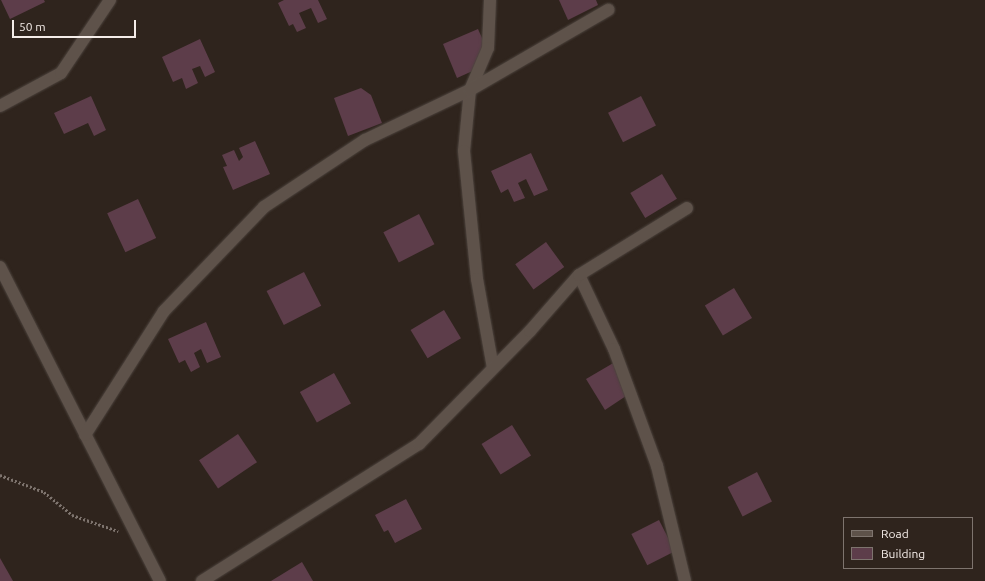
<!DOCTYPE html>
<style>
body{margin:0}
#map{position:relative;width:985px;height:581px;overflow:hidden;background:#2f241d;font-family:Ubuntu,sans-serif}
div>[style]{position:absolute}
.building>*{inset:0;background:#5d3d4a;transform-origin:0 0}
.path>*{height:2.5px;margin-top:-1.25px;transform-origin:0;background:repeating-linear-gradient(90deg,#7e746e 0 2px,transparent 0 4px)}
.roads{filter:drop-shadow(0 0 1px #4c433d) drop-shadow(0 0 1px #4c433d)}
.minor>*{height:12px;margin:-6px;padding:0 6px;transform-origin:6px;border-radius:6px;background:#5e524a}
span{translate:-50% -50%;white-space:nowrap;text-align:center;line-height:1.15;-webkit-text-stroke:4px #2f241d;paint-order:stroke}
.legend{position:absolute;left:843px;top:517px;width:130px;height:52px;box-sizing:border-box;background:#2f241d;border:1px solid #7e746e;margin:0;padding:5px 7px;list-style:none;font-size:12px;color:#f4ece8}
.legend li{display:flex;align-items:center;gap:8px;height:20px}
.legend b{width:20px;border:1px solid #7e746e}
.scale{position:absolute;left:12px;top:20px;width:124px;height:18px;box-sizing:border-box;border:2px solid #f4ece8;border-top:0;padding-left:5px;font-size:12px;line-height:14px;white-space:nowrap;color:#f4ece8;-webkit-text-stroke:3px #2f241d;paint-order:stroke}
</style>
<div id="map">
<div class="building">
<i style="clip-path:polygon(1px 0,44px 0,45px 2px,10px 19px)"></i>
<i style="clip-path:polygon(284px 0,318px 0,327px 19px,318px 23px,311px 8px,299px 13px,306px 28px,297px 32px,293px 24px,289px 26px,278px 3px)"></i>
<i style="clip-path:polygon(559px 0,596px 0,598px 5px,568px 20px)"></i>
<i style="clip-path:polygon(478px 29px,486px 47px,477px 69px,457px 78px,443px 44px)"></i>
<i style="clip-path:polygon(200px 39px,215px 72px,205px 77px,200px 66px,192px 69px,198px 83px,186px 89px,182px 78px,173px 82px,162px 57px)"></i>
<i style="clip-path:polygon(361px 88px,371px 95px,382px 123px,348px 136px,334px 98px)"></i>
<i style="clip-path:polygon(91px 96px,106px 130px,94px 136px,88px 123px,64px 134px,54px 113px)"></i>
<i style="left:641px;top:96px;width:33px;height:37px;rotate:63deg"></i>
<i style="clip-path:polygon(255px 141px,270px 174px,233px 190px,223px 167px,227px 166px,222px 155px,234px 150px,239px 161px,243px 157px,239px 148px)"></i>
<i style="clip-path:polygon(531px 153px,548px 190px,534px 196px,526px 179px,518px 183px,525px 198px,514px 202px,508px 189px,501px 193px,491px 171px)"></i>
<i style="left:662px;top:174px;width:29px;height:37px;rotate:59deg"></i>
<i style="left:138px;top:199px;width:43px;height:34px;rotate:65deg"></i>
<i style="left:419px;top:214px;width:34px;height:40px;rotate:63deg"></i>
<i style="left:546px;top:242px;width:31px;height:38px;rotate:54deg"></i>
<i style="left:304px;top:272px;width:38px;height:42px;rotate:63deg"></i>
<i style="left:734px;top:288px;width:35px;height:34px;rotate:59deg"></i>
<i style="left:444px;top:310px;width:33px;height:39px;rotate:59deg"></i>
<i style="clip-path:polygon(206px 322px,221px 357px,207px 363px,201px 349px,194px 353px,200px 367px,191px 372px,185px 360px,179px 363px,168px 339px)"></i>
<i style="clip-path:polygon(615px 362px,626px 396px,605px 410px,586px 379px)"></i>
<i style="left:334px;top:373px;width:35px;height:39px;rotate:61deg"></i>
<i style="left:512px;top:425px;width:36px;height:36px;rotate:58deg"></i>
<i style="left:238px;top:434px;width:34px;height:47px;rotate:56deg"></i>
<i style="left:757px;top:472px;width:33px;height:33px;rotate:63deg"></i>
<i style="clip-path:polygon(406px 499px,422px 529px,395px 543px,388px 530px,384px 532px,375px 515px)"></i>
<i style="left:659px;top:520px;width:35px;height:31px;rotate:63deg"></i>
<i style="clip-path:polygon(0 558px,13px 581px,0 581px)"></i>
<i style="clip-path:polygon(302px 562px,313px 581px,271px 581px)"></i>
</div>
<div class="path">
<i style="left:0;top:475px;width:47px;rotate:21.1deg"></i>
<i style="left:44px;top:492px;width:36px;rotate:39deg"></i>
<i style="left:72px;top:515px;width:49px;rotate:19.2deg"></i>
</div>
<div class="roads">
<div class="minor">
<i style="left:490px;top:0;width:48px;rotate:92.4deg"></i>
<i style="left:488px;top:48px;width:46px;rotate:113.2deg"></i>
<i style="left:470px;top:90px;width:61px;rotate:95.6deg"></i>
<i style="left:464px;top:151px;width:129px;rotate:84.2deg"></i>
<i style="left:477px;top:279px;width:90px;rotate:79.8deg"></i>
<i style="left:0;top:106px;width:69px;rotate:-28.4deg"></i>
<i style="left:61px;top:73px;width:88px;rotate:-56.1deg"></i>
<i style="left:0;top:267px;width:352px;rotate:63deg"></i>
<i style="left:579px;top:275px;width:82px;rotate:64.7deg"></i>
<i style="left:614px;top:349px;width:125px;rotate:69.8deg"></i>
<i style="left:657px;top:466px;width:118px;rotate:76.3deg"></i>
<i style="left:85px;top:435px;width:147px;rotate:-57.5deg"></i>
<i style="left:164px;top:311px;width:144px;rotate:-46.1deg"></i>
<i style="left:264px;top:207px;width:121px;rotate:-33.6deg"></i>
<i style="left:365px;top:140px;width:116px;rotate:-25.5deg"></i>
<i style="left:470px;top:90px;width:160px;rotate:-30.1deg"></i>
<i style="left:202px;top:581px;width:257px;rotate:-32.3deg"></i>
<i style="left:419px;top:444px;width:158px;rotate:-45.5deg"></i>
<i style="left:530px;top:331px;width:74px;rotate:-48.8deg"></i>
<i style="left:579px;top:275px;width:127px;rotate:-31.8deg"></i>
</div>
</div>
<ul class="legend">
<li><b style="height:5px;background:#5e524a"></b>Road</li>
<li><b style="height:11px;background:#5d3d4a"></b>Building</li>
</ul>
<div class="scale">50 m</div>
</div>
